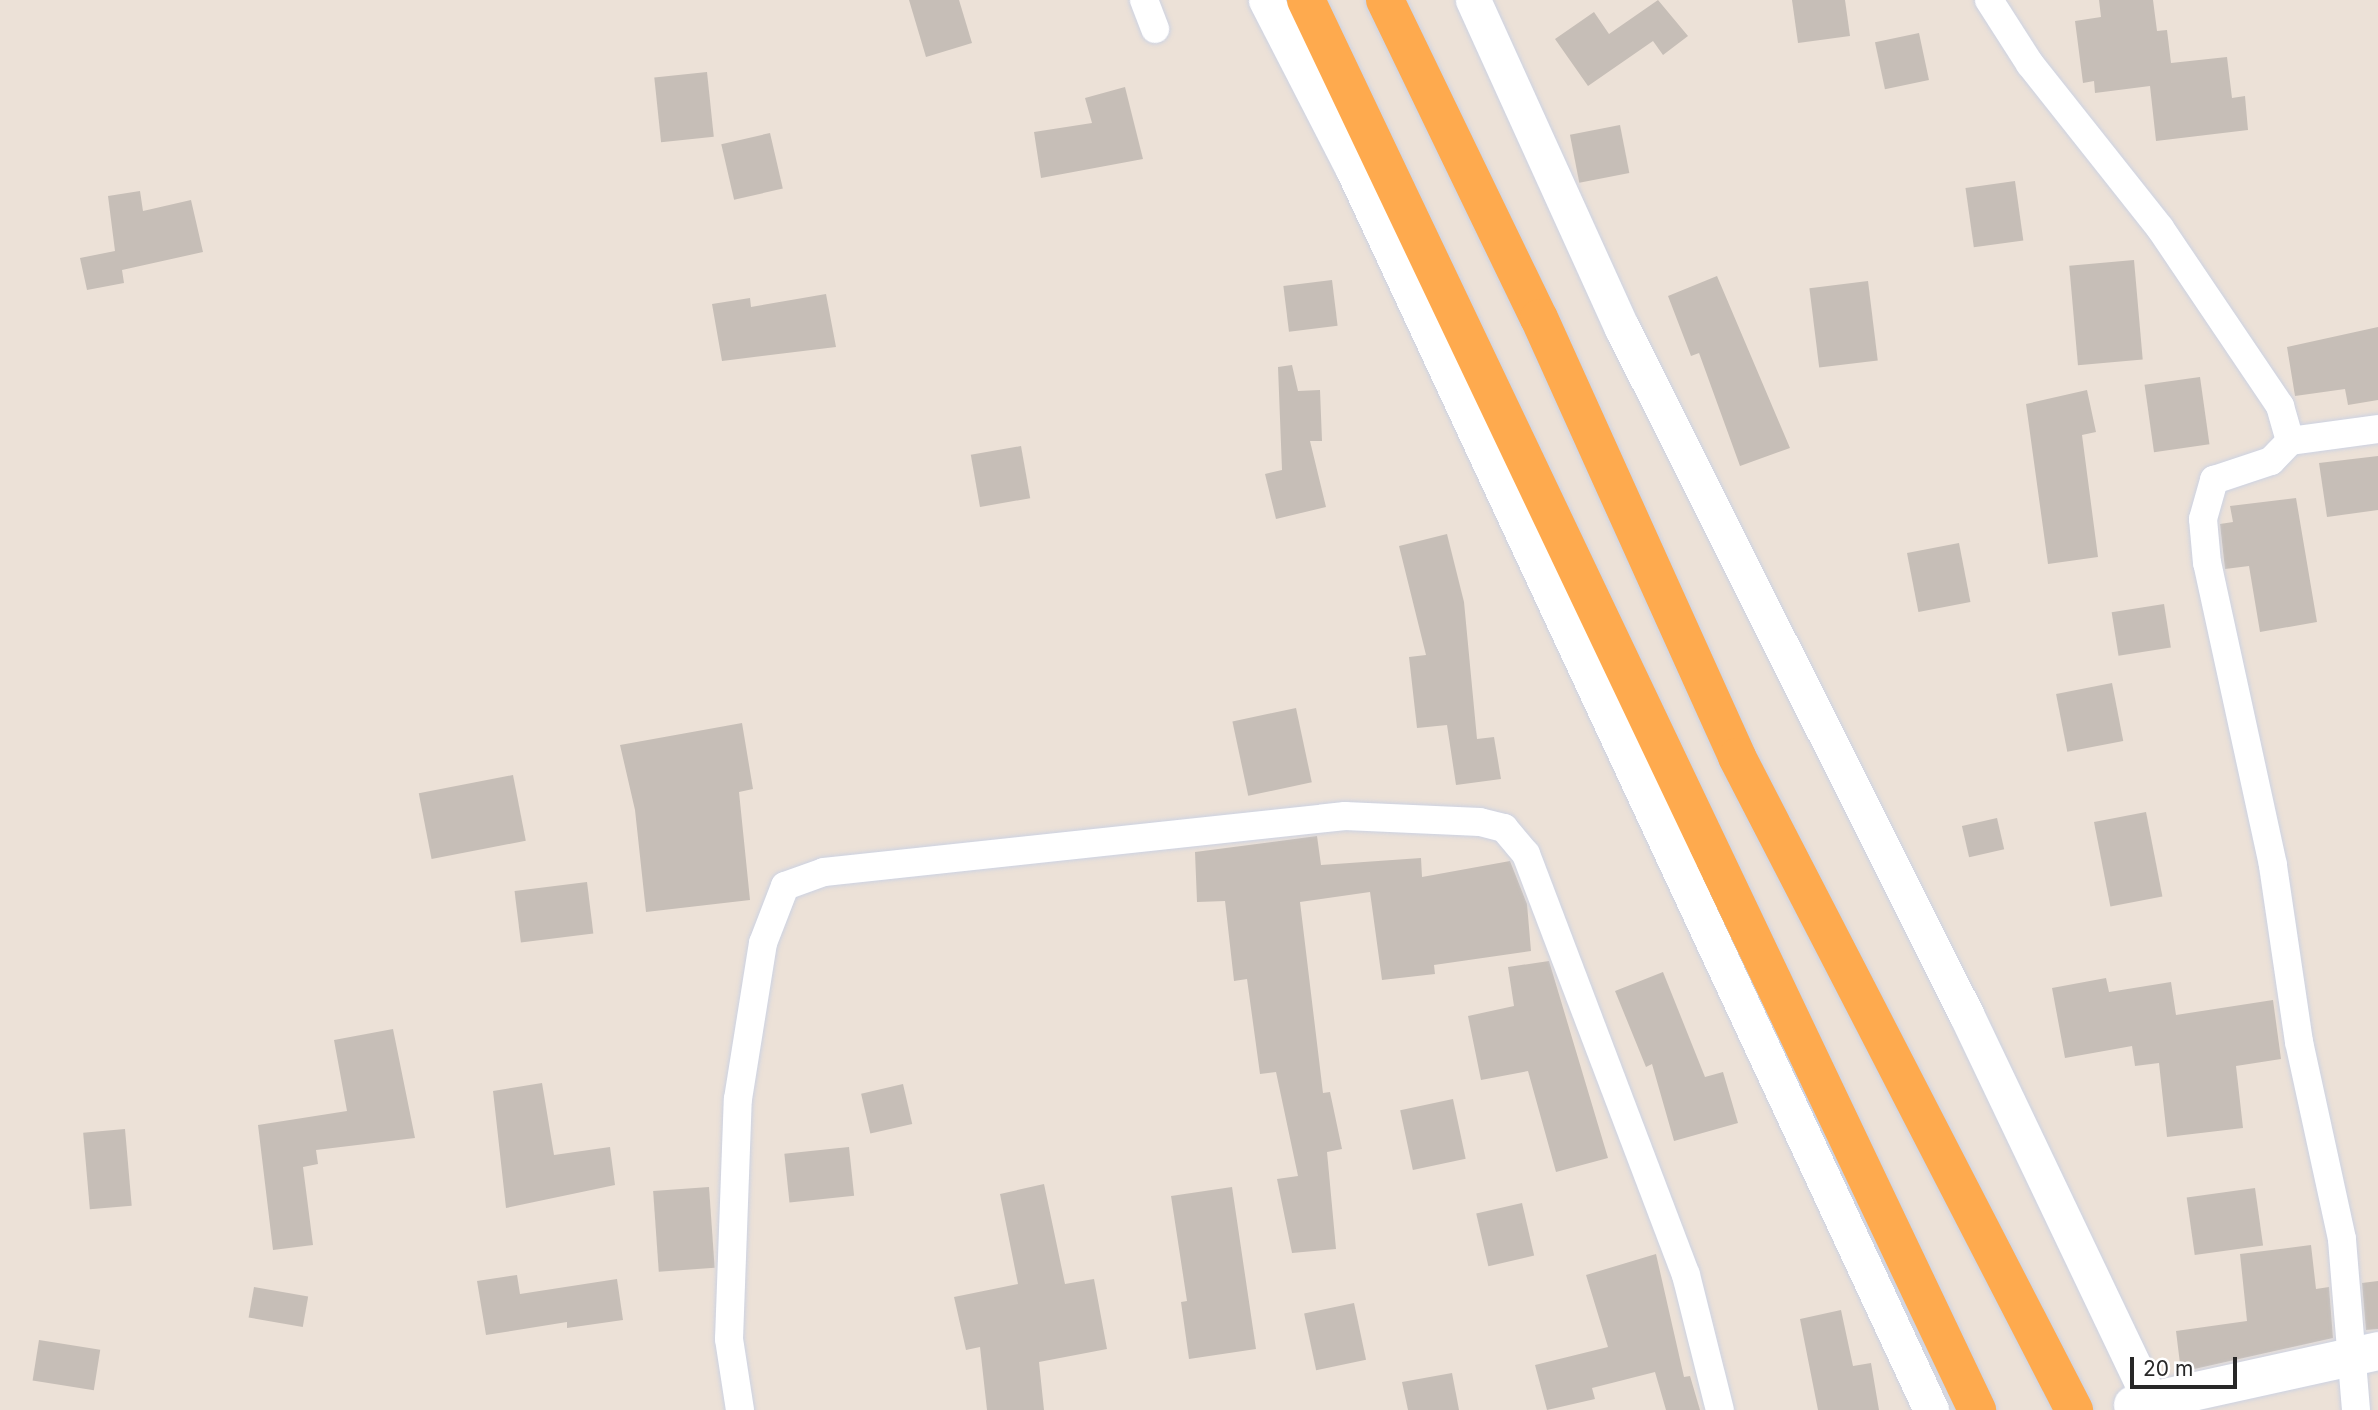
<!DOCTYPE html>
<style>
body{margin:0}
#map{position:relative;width:2378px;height:1410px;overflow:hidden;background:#ece1d7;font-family:Inter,sans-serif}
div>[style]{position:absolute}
.building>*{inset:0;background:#c6beb7;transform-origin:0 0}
.roads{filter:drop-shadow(0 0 2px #ccd2e2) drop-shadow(0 0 2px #ccd2e2)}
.minor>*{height:28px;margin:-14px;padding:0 14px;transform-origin:14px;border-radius:14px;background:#fff}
.tertiary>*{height:35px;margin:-17.5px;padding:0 17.5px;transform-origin:17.5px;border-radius:17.5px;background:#fff}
.secondary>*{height:38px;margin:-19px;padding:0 19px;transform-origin:19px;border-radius:19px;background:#fff}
.trunk>*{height:38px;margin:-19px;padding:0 19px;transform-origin:19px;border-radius:19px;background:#feaa4e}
span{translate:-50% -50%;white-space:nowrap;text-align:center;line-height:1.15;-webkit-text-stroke:5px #fff;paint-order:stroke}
.scale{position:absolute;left:2130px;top:1357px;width:107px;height:32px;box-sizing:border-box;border:4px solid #272727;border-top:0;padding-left:9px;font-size:21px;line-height:24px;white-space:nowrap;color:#272727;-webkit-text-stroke:5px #fff;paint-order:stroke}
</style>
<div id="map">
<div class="building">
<i style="clip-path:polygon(909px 0,959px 0,972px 43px,926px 57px)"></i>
<i style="clip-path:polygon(1658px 0,1688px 36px,1663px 55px,1653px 41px,1588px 86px,1555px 39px,1594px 12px,1609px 34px)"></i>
<i style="clip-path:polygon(1792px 0,1845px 0,1850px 36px,1798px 43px)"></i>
<i style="clip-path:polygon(2099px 0,2153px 0,2157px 31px,2167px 30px,2171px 63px,2227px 57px,2232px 98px,2245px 96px,2248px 130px,2156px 141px,2150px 86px,2095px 93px,2094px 81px,2083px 83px,2075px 21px,2101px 17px)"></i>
<i style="left:1919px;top:33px;width:48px;height:45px;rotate:78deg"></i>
<i style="left:707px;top:72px;width:65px;height:53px;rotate:84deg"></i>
<i style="clip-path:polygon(1125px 87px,1143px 159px,1041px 178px,1034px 132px,1092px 123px,1085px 98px)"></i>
<i style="left:1620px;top:125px;width:49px;height:51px;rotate:79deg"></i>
<i style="left:770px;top:133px;width:57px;height:50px;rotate:77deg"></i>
<i style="left:2015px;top:181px;width:60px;height:50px;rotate:82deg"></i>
<i style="clip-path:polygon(140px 191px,143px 211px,191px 200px,203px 252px,122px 270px,124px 283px,87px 290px,80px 258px,115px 251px,108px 196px)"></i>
<i style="left:2134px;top:260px;width:100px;height:65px;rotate:85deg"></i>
<i style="clip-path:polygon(1717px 276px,1790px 448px,1740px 466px,1699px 353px,1691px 356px,1668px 296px)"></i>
<i style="left:1332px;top:280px;width:46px;height:49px;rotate:83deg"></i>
<i style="left:1868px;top:281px;width:80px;height:59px;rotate:83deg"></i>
<i style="clip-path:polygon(826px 294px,836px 347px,722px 361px,712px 304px,750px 298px,751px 307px)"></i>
<i style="clip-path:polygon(2378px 327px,2378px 400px,2348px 405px,2345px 389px,2295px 396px,2287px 347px)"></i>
<i style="clip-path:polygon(1292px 365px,1298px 391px,1320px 390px,1322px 441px,1310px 441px,1326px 507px,1276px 519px,1265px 474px,1282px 470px,1278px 367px)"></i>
<i style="left:2200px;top:377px;width:68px;height:56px;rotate:82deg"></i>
<i style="clip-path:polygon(2087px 390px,2096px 432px,2082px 435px,2098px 557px,2048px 564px,2026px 404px)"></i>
<i style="left:1021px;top:446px;width:53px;height:51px;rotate:80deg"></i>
<i style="clip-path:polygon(2378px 456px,2378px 510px,2327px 517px,2319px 463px)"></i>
<i style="clip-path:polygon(2296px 498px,2317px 622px,2260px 632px,2249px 566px,2225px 569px,2220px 524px,2233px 522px,2230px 506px)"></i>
<i style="clip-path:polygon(1447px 534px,1464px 602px,1477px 739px,1494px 737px,1501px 779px,1456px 785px,1447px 725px,1417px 728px,1409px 657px,1426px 655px,1399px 546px)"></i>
<i style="left:1959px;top:543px;width:60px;height:53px;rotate:79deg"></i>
<i style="left:2164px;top:604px;width:44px;height:53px;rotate:81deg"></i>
<i style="left:2112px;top:683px;width:59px;height:57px;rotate:79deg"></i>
<i style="left:1296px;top:708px;width:76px;height:65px;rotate:78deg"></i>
<i style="clip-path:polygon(742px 723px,753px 789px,739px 792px,750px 900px,646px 912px,635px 810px,620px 745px)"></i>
<i style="left:513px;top:775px;width:67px;height:96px;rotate:79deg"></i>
<i style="left:2146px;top:812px;width:86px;height:53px;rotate:79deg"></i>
<i style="left:1997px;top:818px;width:32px;height:36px;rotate:77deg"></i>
<i style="clip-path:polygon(1317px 836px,1321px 865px,1421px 858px,1422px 877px,1510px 861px,1527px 904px,1531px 951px,1434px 965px,1435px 974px,1382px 980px,1370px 892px,1300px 902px,1323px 1093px,1330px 1092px,1342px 1149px,1327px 1152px,1336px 1249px,1292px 1253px,1277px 1179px,1298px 1176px,1276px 1072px,1260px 1074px,1247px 979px,1234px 981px,1225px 901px,1197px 902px,1195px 852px)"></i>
<i style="left:587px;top:882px;width:52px;height:73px;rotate:83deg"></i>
<i style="clip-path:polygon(1549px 961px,1608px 1158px,1556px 1172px,1528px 1071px,1481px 1080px,1468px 1016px,1514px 1006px,1508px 967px)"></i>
<i style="clip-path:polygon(1663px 972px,1705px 1077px,1723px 1072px,1738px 1123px,1674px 1141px,1652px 1064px,1646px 1067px,1615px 991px)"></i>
<i style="clip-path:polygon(2106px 978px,2109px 992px,2171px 982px,2176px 1015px,2273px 1000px,2281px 1059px,2236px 1066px,2243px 1128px,2167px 1137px,2159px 1063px,2135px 1066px,2132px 1046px,2065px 1058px,2052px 988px)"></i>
<i style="clip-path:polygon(393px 1029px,415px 1138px,316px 1150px,318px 1164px,303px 1167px,313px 1245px,273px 1250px,258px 1125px,347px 1111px,334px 1040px)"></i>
<i style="clip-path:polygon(542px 1083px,554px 1155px,610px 1147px,615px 1185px,506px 1208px,493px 1091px)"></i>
<i style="left:903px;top:1084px;width:41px;height:43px;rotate:77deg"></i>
<i style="left:1453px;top:1099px;width:61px;height:54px;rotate:78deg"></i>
<i style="left:125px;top:1129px;width:77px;height:42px;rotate:85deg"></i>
<i style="left:849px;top:1147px;width:49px;height:65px;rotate:84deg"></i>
<i style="clip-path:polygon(1044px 1184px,1065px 1284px,1094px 1279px,1107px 1349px,1039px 1362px,1044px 1410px,987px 1410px,980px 1347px,966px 1350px,954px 1297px,1018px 1284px,1000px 1194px)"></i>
<i style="left:709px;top:1187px;width:81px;height:56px;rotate:86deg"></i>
<i style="clip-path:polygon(1232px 1187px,1256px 1349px,1189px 1359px,1181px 1302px,1187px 1301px,1171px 1196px)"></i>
<i style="left:2255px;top:1188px;width:58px;height:69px;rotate:82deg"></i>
<i style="left:1522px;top:1203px;width:54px;height:47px;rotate:77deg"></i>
<i style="clip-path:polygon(2311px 1245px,2316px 1289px,2329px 1287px,2333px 1338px,2181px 1372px,2176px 1331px,2247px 1321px,2240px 1254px)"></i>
<i style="clip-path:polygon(1656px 1254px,1684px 1377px,1690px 1376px,1700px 1410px,1666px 1410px,1655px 1372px,1592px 1388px,1595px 1399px,1547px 1410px,1535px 1365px,1608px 1347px,1586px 1275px)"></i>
<i style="clip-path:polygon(517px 1275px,520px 1294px,617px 1279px,623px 1320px,567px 1328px,567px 1322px,486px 1335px,477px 1281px)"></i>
<i style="clip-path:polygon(2378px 1281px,2378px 1329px,2366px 1330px,2362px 1283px)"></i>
<i style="left:254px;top:1287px;width:55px;height:31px;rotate:10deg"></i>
<i style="left:1354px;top:1303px;width:58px;height:51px;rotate:78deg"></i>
<i style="clip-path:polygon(1841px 1310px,1853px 1366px,1871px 1363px,1879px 1410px,1818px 1410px,1800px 1319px)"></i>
<i style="left:39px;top:1340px;width:62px;height:41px;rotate:9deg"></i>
<i style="clip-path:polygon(1452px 1373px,1459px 1410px,1408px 1410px,1402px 1382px)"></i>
</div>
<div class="roads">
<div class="minor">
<i style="left:1144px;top:0;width:31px;rotate:69deg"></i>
<i style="left:1989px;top:0;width:76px;rotate:57.4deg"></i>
<i style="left:2030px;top:64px;width:209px;rotate:51.6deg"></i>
<i style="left:2160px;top:228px;width:215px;rotate:56deg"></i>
<i style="left:2280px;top:406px;width:36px;rotate:74deg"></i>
<i style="left:740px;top:1410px;width:72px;rotate:-98.8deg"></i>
<i style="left:729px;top:1339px;width:240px;rotate:-87.9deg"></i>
<i style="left:738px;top:1099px;width:158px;rotate:-80.9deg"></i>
<i style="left:763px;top:943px;width:61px;rotate:-68.9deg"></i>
<i style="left:785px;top:886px;width:41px;rotate:-19.7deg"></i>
<i style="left:824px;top:872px;width:524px;rotate:-6.13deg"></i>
<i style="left:1345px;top:816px;width:135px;rotate:2.5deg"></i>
<i style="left:1480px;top:822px;width:25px;rotate:14deg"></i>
<i style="left:1504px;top:828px;width:34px;rotate:50deg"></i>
<i style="left:1526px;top:854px;width:450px;rotate:69.2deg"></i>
<i style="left:1686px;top:1275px;width:139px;rotate:75.9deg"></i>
<i style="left:2356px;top:1410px;width:172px;rotate:-94.7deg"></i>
<i style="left:2342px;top:1239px;width:202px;rotate:-102.3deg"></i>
<i style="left:2299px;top:1042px;width:179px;rotate:-98.4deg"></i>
<i style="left:2273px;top:865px;width:309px;rotate:-102.3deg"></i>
<i style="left:2207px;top:563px;width:44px;rotate:-95.2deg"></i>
<i style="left:2203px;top:519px;width:41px;rotate:-74.2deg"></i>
<i style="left:2214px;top:480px;width:60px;rotate:-18.4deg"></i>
<i style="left:2271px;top:461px;width:28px;rotate:-46deg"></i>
<i style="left:2290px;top:441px;width:89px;rotate:-7.8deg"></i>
</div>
<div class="tertiary">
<i style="left:1266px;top:0;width:188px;rotate:62.8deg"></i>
<i style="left:1352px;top:167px;width:1371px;rotate:65.02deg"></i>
<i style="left:1473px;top:0;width:360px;rotate:65.6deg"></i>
<i style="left:1622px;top:328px;width:767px;rotate:63.37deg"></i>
<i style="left:1966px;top:1014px;width:439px;rotate:64.5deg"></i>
</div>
<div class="secondary">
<i style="left:2133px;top:1405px;width:251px;rotate:-12.4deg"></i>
</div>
<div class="trunk">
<i style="left:1306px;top:0;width:1562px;rotate:64.55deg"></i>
<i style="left:1385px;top:0;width:353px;rotate:64.2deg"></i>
<i style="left:1539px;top:318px;width:482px;rotate:65.7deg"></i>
<i style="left:1737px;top:757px;width:735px;rotate:62.7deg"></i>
</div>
</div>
<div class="scale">20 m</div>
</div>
